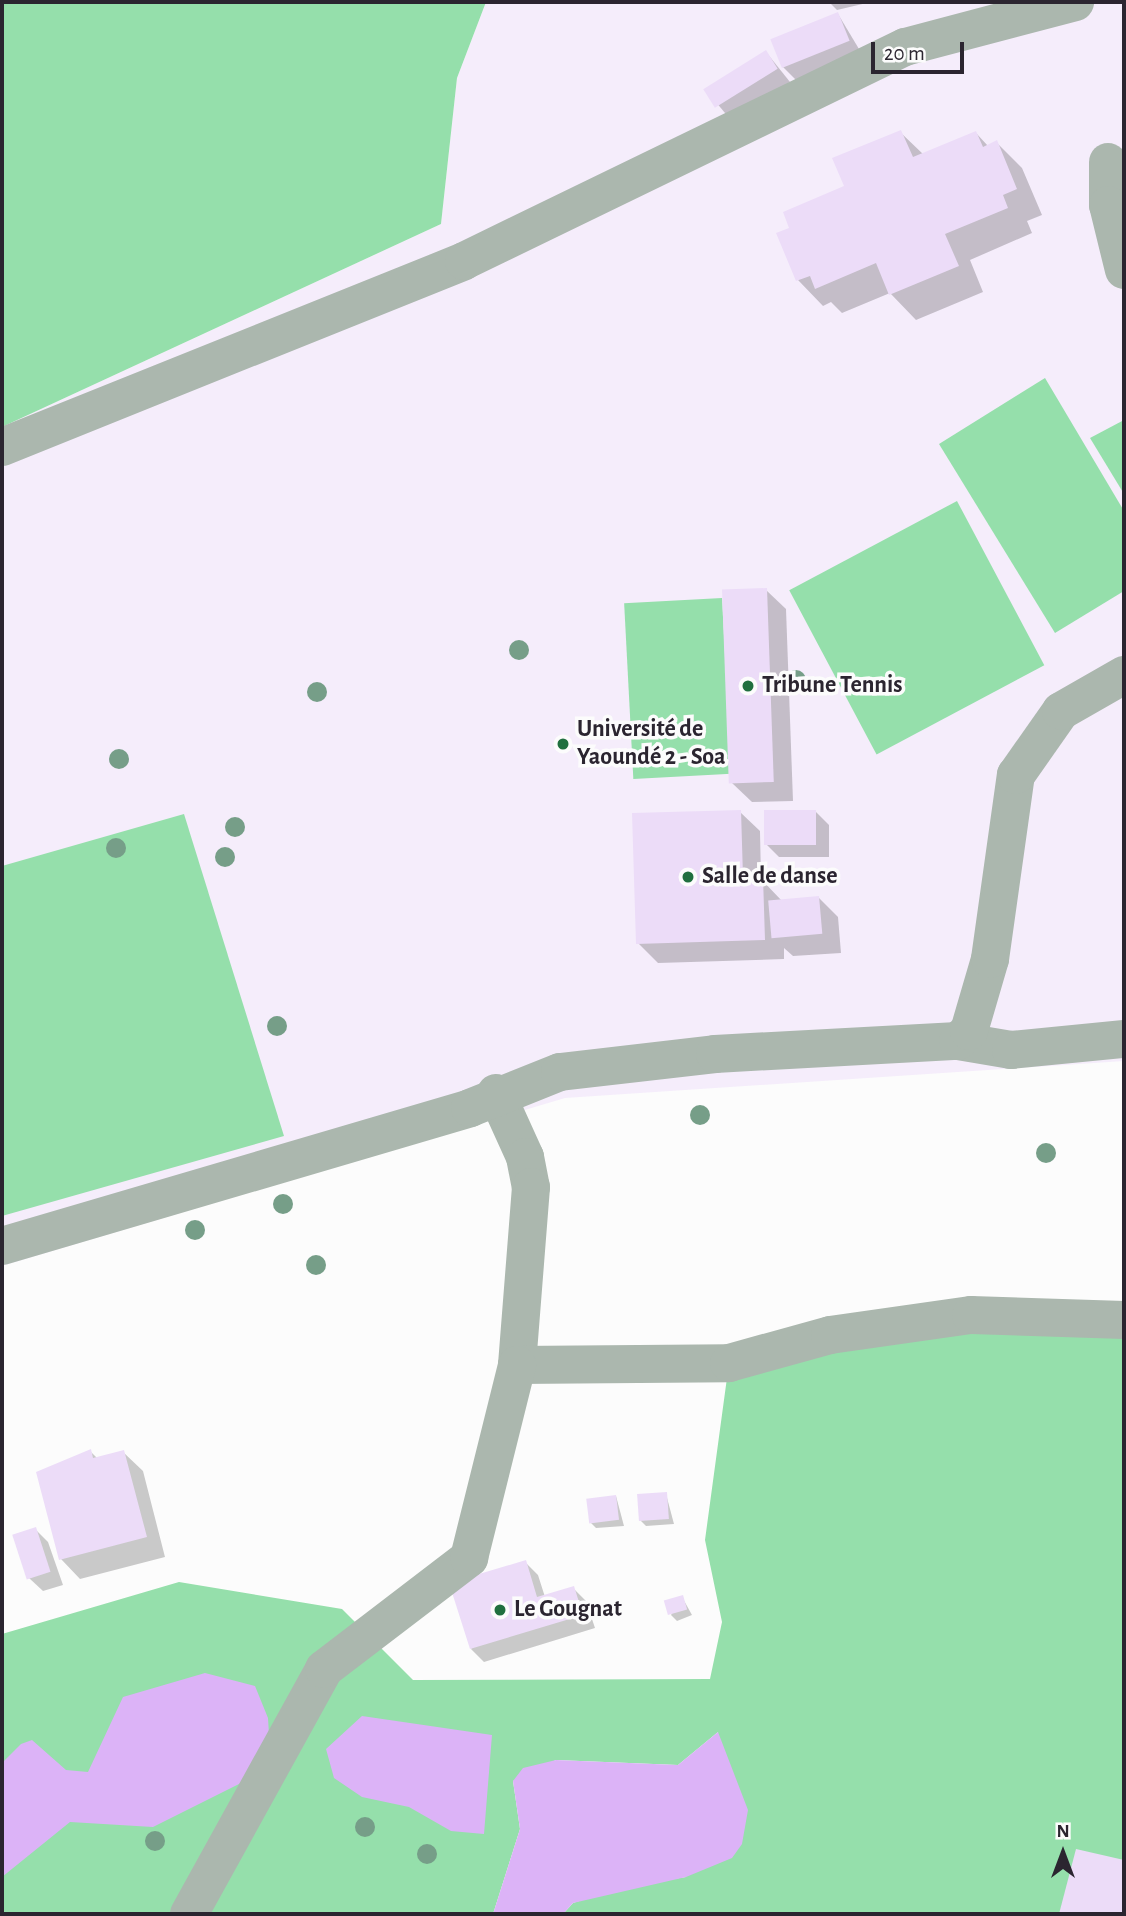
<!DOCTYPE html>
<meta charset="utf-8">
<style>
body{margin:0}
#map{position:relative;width:1126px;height:1916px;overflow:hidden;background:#fcfcfc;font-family:"Alegreya Sans",sans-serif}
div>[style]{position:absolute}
.built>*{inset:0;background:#f5edfb}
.green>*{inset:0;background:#95dfab;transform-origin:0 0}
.water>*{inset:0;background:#dcb3f7}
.shadow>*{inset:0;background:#0003}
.building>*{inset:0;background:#ecdcf8;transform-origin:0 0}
.minor>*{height:38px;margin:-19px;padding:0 19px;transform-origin:19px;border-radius:19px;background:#abb7ae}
.trees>*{width:20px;height:20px;margin:-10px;border-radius:50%;background:#769e88}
.dots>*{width:19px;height:19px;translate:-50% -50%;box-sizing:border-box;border:4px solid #fcfcfc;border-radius:50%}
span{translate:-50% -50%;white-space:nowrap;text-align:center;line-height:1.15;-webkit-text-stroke:7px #fcfcfc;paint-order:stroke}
.poi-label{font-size:24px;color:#2b2530;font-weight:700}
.left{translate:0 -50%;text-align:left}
.frame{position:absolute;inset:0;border:4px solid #2b2530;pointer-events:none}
.north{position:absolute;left:1028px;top:1818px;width:70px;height:70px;-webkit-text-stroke:5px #fcfcfc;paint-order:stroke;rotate:0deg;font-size:19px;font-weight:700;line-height:28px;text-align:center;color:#2b2530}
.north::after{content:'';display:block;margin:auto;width:24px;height:32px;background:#2b2530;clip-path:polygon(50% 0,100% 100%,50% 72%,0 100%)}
.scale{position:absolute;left:871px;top:42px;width:93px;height:32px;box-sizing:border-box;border:4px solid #2b2530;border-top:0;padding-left:9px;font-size:21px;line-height:24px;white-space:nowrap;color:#2b2530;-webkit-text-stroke:5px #fcfcfc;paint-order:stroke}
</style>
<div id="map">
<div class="built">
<i style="clip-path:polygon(486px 2px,1124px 2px,1124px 1061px,565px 1098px,2px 1266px,2px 427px,441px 224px,457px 78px)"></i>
</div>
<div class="green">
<i style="clip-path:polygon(2px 2px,486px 2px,457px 78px,441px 224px,2px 427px)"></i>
<i style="clip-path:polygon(1045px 378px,1124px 511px,1124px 591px,1055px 633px,939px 444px)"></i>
<i style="clip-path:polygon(1124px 420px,1124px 494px,1090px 438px)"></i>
<i style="left:957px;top:501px;width:186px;height:190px;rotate:62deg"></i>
<i style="left:722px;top:598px;width:176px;height:98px;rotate:87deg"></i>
<i style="clip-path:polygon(184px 814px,284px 1136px,2px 1216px,2px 866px)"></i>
<i style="clip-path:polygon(1124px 1320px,1124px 1914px,563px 1914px,573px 1903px,621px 1887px,686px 1877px,718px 1732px,678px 1765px,556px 1760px,513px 1781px,520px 1829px,493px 1914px,2px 1914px,2px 1634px,179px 1582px,342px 1609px,413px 1680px,710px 1679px,722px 1622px,705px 1540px,729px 1363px,830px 1335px)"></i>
</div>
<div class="water">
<i style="clip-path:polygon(205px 1673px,255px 1686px,268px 1718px,270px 1751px,255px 1776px,153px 1827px,70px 1822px,2px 1877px,2px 1763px,21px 1744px,32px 1740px,66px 1770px,88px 1772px,123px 1697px)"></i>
<i style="clip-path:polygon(362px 1716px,492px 1735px,484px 1834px,451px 1831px,409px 1807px,362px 1797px,334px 1778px,326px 1749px)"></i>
<i style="clip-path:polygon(718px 1732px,748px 1810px,742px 1844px,732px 1858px,686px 1877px,573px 1903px,563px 1914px,493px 1914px,520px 1829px,513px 1781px,523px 1768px,556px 1760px,678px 1765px)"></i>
</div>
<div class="shadow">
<i style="clip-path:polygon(829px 2px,871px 2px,837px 10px)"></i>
<i style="clip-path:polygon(838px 14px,862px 54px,796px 80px,783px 67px)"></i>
<i style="clip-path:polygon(766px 52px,790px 82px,730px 119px,705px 89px)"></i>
<i style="clip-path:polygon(900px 132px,924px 155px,976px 133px,988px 146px,997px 143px,1022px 168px,1042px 215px,1027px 221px,1032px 233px,970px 260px,983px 292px,916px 320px,890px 293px,842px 313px,831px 302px,823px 306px,798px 280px,792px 229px,846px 187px)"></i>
<i style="clip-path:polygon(766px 590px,786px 609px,793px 801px,752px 802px,732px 783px)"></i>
<i style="clip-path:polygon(740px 812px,760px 831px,761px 879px,782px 901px,819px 898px,838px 917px,841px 953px,793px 956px,784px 948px,784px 959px,658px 963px,638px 943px)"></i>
<i style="clip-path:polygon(816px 812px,829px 825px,829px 857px,779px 857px,766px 844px)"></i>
<i style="clip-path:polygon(90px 1451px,98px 1459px,123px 1452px,143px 1471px,165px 1557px,80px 1579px,61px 1559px)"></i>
<i style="clip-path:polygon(666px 1494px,674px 1524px,646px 1526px,640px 1520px)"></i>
<i style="clip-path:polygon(616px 1496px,624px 1526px,596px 1528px,590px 1522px)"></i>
<i style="clip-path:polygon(35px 1529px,48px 1542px,63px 1585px,43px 1591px,29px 1578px)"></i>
<i style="clip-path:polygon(525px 1562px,538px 1575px,545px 1597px,573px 1588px,586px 1601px,595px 1628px,484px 1662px,471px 1649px)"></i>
<i style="clip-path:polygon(682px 1597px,692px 1615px,677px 1621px,671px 1615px)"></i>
<i style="clip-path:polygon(1077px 1851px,1124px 1862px,1124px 1914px,1060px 1914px)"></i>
</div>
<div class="building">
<i style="left:838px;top:12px;width:31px;height:73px;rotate:68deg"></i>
<i style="left:766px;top:50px;width:22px;height:74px;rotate:58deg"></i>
<i style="clip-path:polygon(901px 130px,913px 157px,976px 131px,983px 147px,997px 140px,1017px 189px,1003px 195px,1008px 208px,945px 234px,959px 266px,889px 295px,876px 263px,815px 289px,810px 276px,796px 281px,776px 233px,789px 228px,783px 212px,844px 186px,832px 158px)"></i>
<i style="left:767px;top:588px;width:194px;height:45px;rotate:88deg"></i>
<i style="clip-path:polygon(741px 810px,743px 877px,763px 877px,765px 940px,636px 944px,632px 813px)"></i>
<i style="left:764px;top:810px;width:52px;height:35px"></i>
<i style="left:819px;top:896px;width:38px;height:51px;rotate:85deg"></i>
<i style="clip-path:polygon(91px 1449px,93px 1458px,124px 1450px,147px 1537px,59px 1560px,36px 1472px)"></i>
<i style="left:667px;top:1492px;width:27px;height:30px;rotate:86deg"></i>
<i style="left:616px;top:1495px;width:25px;height:30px;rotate:83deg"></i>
<i style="left:36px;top:1527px;width:47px;height:25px;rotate:72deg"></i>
<i style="clip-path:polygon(526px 1560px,537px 1597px,574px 1586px,583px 1615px,470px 1649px,449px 1583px)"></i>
<i style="left:683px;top:1595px;width:15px;height:20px;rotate:74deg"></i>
<i style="clip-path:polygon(1076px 1849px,1124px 1860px,1124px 1914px,1059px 1914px)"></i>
</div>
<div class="minor">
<i style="left:1108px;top:162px;width:43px;rotate:90deg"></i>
<i style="left:1108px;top:205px;width:67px;rotate:76.2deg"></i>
<i style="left:2px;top:447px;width:498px;rotate:-21.9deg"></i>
<i style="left:464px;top:261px;width:490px;rotate:-25.9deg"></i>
<i style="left:905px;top:47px;width:176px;rotate:-14.8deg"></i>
<i style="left:958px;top:1041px;width:54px;rotate:9.6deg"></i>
<i style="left:1011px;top:1050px;width:114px;rotate:-5.6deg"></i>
<i style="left:496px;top:1093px;width:70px;rotate:65.6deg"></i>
<i style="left:525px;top:1157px;width:31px;rotate:79deg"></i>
<i style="left:531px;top:1187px;width:179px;rotate:94.5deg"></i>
<i style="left:517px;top:1365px;width:212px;rotate:-0.5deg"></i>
<i style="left:729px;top:1363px;width:105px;rotate:-15.5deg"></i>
<i style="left:830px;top:1335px;width:142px;rotate:-8.1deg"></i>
<i style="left:971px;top:1315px;width:153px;rotate:1.9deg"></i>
<i style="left:2px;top:1246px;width:488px;rotate:-16.4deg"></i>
<i style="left:470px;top:1108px;width:97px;rotate:-21.8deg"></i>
<i style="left:560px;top:1072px;width:156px;rotate:-6.6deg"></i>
<i style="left:715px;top:1054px;width:243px;rotate:-3.1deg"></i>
<i style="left:958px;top:1041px;width:15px;rotate:-42deg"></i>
<i style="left:969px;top:1031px;width:75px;rotate:-73.7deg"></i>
<i style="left:990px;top:959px;width:186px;rotate:-82deg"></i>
<i style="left:1016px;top:775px;width:78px;rotate:-54.9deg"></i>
<i style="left:1061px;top:711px;width:73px;rotate:-29.7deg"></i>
<i style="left:189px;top:1914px;width:280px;rotate:-61.1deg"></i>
<i style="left:324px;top:1669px;width:183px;rotate:-37.4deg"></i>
<i style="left:469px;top:1558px;width:199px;rotate:-76deg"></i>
</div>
<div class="trees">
<i style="left:519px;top:650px"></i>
<i style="left:796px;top:680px"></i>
<i style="left:317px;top:692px"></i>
<i style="left:119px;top:759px"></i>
<i style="left:235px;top:827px"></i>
<i style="left:116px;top:848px"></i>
<i style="left:225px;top:857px"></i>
<i style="left:277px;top:1026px"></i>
<i style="left:700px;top:1115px"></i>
<i style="left:1046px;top:1153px"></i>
<i style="left:283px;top:1204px"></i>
<i style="left:195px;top:1230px"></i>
<i style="left:316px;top:1265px"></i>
<i style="left:365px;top:1827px"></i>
<i style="left:155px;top:1841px"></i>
<i style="left:427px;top:1854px"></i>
</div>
<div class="dots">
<i style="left:748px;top:686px;background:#206f3f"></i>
<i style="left:563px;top:744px;background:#206f3f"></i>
<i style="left:688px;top:877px;background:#206f3f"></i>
<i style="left:500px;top:1610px;background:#206f3f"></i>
</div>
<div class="poi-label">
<span class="left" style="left:762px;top:686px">Tribune Tennis</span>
<span class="left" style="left:577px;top:744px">Université de<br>Yaoundé 2 - Soa</span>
<span class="left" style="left:702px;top:877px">Salle de danse</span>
<span class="left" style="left:514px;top:1610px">Le Gougnat</span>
</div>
<div class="frame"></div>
<div class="north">N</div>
<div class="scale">20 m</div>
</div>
